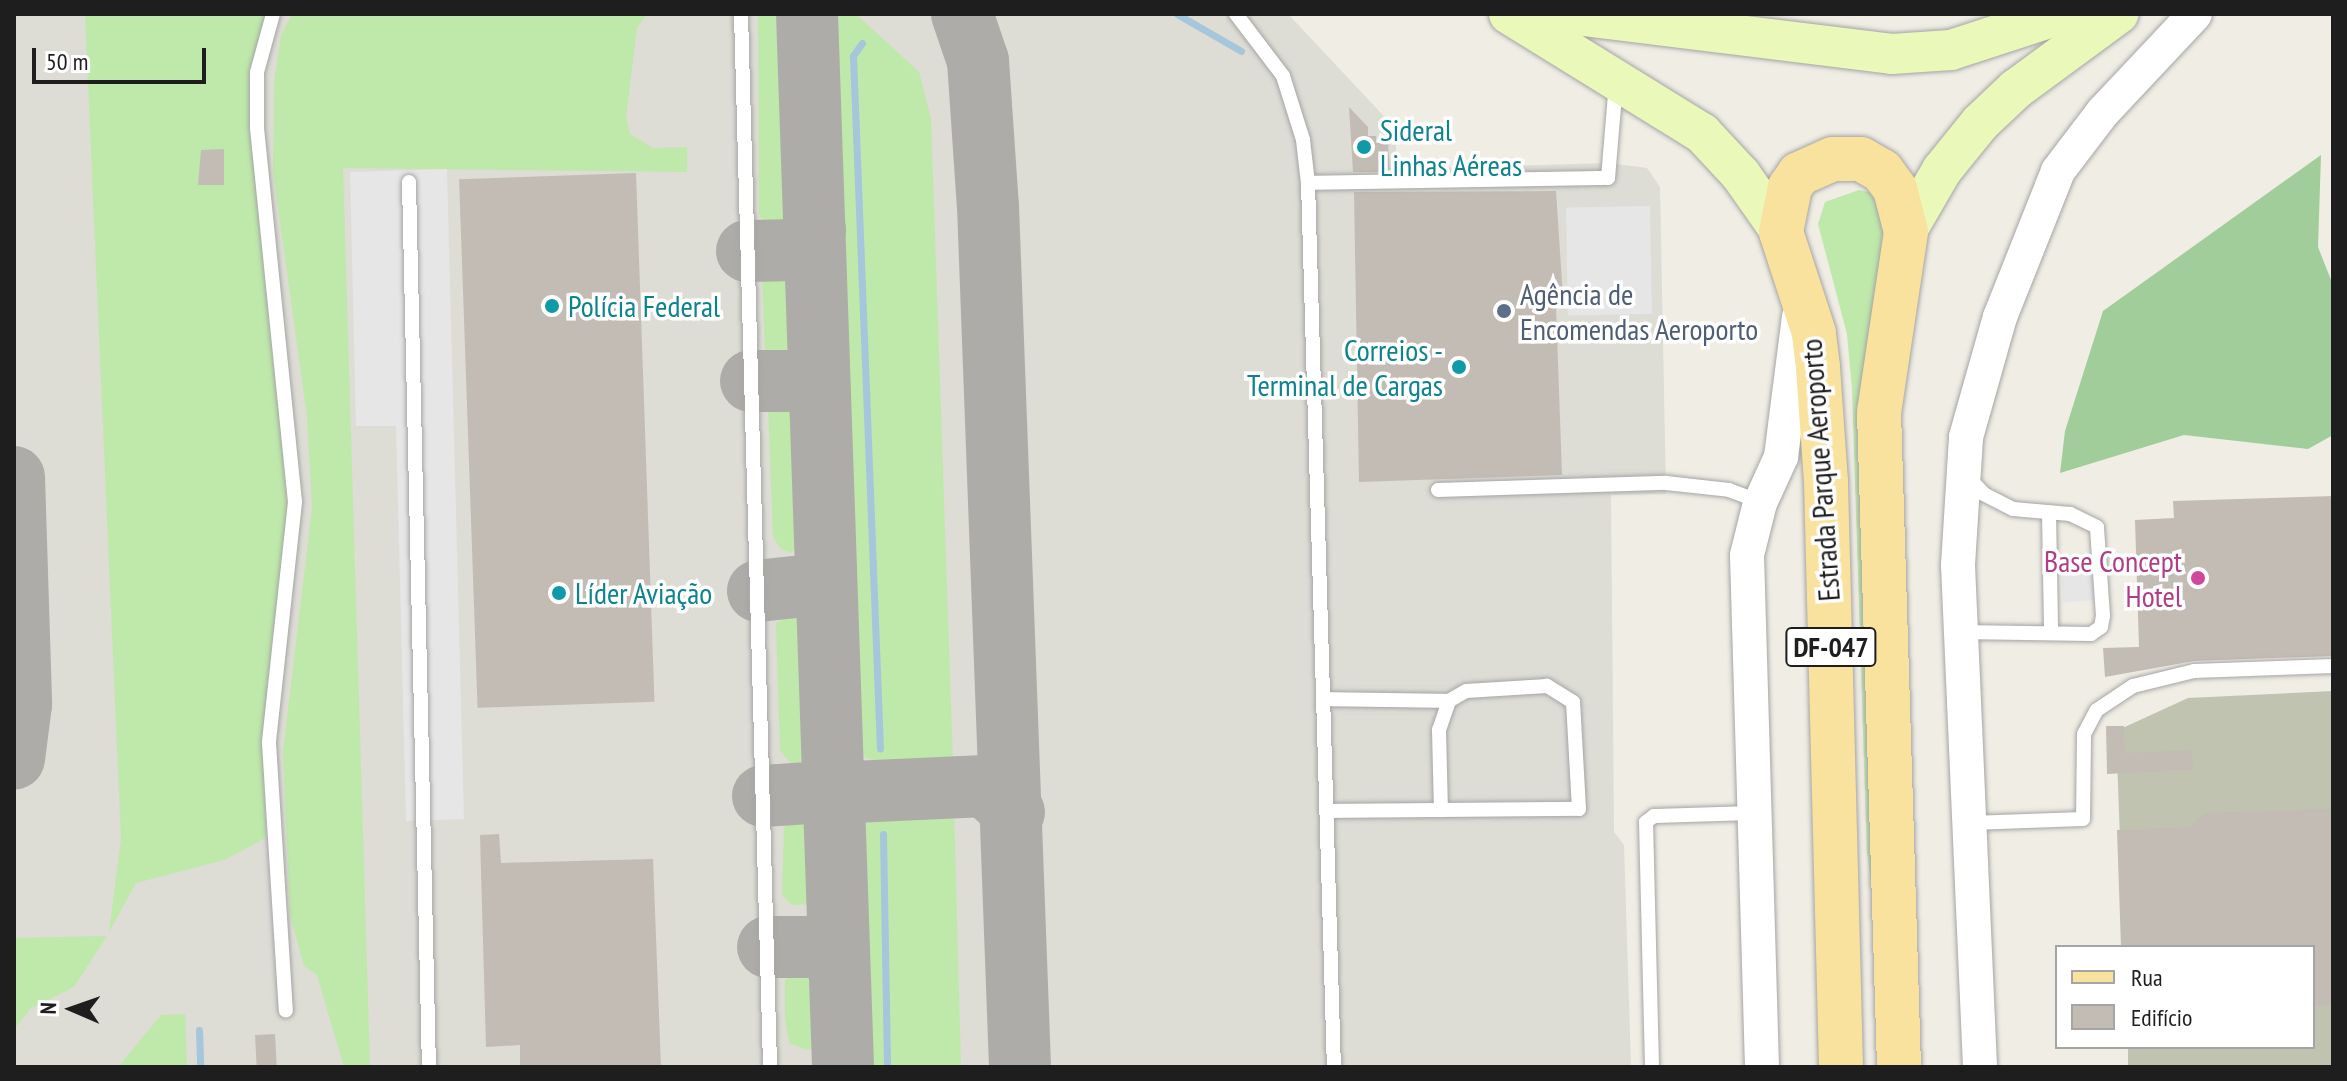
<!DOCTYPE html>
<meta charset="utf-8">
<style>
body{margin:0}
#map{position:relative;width:2347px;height:1081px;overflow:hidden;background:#efede4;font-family:"PT Sans Narrow",sans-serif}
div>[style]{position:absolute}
.airport>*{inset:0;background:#dddcd5}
.construction>*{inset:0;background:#c0c3b0}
.grass>*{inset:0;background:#bfe8ab}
.forest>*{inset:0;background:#a1cd9a}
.parking>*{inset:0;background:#e6e6e6;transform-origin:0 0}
.stream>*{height:7px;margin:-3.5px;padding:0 3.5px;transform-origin:3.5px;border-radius:3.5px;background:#a5c6db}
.taxiway>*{height:62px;margin:-31px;padding:0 31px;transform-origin:31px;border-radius:31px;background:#aeaca8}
.building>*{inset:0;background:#c3bcb4;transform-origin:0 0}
.roads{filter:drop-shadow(0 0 2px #a5a5a5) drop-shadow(0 0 2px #a5a5a5)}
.service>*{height:14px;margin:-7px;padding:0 7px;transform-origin:7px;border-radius:7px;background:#fff}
.tertiary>*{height:34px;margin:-17px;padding:0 17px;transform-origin:17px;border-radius:17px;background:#fff}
.secondary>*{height:40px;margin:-20px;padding:0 20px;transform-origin:20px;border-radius:20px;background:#eaf8b9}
.primary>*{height:44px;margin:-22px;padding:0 22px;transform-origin:22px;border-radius:22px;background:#f9e19e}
.dots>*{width:22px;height:22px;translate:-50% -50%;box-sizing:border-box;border:4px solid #fff;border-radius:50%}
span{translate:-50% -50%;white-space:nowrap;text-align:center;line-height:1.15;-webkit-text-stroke:7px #fff;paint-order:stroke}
.shield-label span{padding:2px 6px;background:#fff;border:2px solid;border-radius:6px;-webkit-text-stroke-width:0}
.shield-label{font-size:28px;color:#1e1e1e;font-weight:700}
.culture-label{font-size:30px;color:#0d838f}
.left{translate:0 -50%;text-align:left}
.right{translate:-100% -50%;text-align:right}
.service-label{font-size:30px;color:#4e5e75}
.street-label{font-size:30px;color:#1e1e1e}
.hotel-label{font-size:30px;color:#b23c85}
.frame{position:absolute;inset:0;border:16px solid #1e1e1e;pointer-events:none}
.legend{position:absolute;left:2055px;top:945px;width:260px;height:104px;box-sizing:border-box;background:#fff;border:2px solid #a5a5a5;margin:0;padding:10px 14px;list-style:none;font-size:24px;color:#1e1e1e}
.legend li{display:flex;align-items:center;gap:16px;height:40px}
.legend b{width:40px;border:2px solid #a5a5a5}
.north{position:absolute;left:32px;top:969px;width:80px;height:80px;-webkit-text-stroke:6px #fff;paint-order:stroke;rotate:272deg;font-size:22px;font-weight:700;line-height:32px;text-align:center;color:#1e1e1e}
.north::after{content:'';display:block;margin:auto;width:28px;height:36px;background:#1e1e1e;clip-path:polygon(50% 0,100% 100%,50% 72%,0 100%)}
.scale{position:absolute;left:32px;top:48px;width:174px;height:36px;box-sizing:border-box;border:4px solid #1e1e1e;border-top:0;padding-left:10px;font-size:24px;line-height:28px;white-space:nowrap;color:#1e1e1e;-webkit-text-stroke:6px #fff;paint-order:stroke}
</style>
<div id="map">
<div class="airport">
<i style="clip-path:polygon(14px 14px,1288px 14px,1395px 128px,1397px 169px,1608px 163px,1647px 168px,1660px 187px,1666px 494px,1611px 495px,1614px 832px,1624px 845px,1631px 1067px,14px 1067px)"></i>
</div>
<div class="construction">
<i style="clip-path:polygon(2333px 691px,2333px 1067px,2128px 1067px,2128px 1047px,2313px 1047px,2313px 947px,2124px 947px,2116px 731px,2188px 698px)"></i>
</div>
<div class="grass">
<i style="clip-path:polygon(85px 14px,272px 14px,257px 70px,295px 485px,266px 763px,266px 838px,224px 860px,136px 883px,109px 932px,121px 839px)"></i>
<i style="clip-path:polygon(292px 14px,647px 14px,637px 28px,626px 117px,630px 134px,653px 148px,687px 147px,687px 172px,343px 168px,370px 1067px,344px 1067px,317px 975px,304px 966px,290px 915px,283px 751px,312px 508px,307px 416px,273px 172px,274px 83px,281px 35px)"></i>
<i style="clip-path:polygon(758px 14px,793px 14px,802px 212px,784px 229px,767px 229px,759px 214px)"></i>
<i style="clip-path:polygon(856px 14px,919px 72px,931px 118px,953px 764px,882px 764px,865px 757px,857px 741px,833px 16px)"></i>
<i style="clip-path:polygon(1859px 190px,1874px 193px,1888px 206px,1879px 941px,1867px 854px,1852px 389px,1847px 334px,1818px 224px,1825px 202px)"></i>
<i style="clip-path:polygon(779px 265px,800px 286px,801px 336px,783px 359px,771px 358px,765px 350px,762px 270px)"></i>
<i style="clip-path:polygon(783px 395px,794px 397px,805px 423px,808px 534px,791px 553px,780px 548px,773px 537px,768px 404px)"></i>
<i style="clip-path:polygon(794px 613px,810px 625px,814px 766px,807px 774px,796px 771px,780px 750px,776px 623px)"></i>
<i style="clip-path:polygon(888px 804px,954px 809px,961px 1067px,862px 1067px,855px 834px,873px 807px)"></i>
<i style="clip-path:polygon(816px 807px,818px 894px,810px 904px,791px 905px,782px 894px,784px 828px,803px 809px)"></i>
<i style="clip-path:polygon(107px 936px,74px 987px,30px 1009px,14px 1030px,14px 938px)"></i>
<i style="clip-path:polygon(804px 968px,820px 978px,824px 1032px,817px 1046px,807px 1050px,789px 1043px,785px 1017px,785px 980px)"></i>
<i style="clip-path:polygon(185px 1014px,187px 1067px,118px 1067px,161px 1015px)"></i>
</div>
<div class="forest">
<i style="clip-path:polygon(2321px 155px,2318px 247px,2333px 285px,2333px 435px,2308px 449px,2184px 435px,2060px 473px,2065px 431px,2103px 311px)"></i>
</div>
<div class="parking">
<i style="clip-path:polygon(447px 169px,464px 819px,406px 821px,396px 426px,356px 426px,350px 172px)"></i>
<i style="left:1650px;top:206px;width:108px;height:84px;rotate:89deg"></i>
<i style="left:2095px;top:553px;width:47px;height:35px;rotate:86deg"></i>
</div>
<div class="stream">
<i style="left:1177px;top:14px;width:74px;rotate:30deg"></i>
<i style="left:862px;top:43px;width:16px;rotate:125deg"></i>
<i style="left:853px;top:56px;width:693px;rotate:87.77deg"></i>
<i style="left:883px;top:834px;width:233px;rotate:89deg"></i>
<i style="left:199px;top:1030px;width:37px;rotate:88deg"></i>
</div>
<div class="taxiway">
<i style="left:807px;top:14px;width:1054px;rotate:88.04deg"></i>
<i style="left:962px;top:14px;width:50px;rotate:71.2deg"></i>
<i style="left:978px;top:61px;width:145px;rotate:86.1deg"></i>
<i style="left:988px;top:206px;width:862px;rotate:87.87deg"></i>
<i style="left:747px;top:251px;width:48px;rotate:-1.2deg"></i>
<i style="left:795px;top:250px;width:15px;rotate:-28deg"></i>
<i style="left:808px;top:243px;width:15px;rotate:-62deg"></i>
<i style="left:751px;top:381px;width:50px"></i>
<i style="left:801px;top:381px;width:25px;rotate:-45deg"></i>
<i style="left:14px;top:477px;width:227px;rotate:88.2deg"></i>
<i style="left:21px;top:704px;width:55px;rotate:97.3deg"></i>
<i style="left:758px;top:591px;width:54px;rotate:-6.3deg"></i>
<i style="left:812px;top:585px;width:20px;rotate:-45deg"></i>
<i style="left:853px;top:792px;width:132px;rotate:-2.6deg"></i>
<i style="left:985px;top:786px;width:39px;rotate:42deg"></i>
<i style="left:763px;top:796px;width:46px;rotate:-3.7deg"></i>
<i style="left:809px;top:793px;width:16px;rotate:15deg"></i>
<i style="left:824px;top:797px;width:14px;rotate:45deg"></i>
<i style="left:768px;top:947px;width:50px"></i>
<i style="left:818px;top:947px;width:26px;rotate:36deg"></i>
</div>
<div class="building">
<i style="clip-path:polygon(1349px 107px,1368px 127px,1368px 136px,1376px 136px,1376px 143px,1388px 143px,1390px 172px,1353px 172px)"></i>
<i style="clip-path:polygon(224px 149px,224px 185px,198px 185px,201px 150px)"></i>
<i style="left:636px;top:173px;width:529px;height:177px;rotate:88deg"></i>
<i style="clip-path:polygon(1556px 191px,1563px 297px,1556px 307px,1562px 475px,1359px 482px,1354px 192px)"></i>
<i style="clip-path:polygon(2333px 496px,2333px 656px,2194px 661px,2105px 677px,2103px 648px,2139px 647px,2135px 520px,2174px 518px,2173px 501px)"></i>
<i style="clip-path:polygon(2106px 726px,2124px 726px,2125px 753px,2192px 750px,2193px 770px,2107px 774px)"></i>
<i style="clip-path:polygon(2333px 809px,2333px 1006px,2313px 1006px,2313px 947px,2121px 947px,2117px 830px,2190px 827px,2204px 813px)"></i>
<i style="clip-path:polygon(499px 834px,501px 863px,653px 859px,661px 1067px,520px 1067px,520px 1045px,486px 1047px,480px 835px)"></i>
<i style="left:275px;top:1034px;width:33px;height:20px;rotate:87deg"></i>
</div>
<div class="roads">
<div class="service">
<i style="left:273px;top:14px;width:60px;rotate:105.4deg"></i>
<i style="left:257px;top:72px;width:56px;rotate:90deg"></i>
<i style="left:257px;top:128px;width:376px;rotate:84.2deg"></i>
<i style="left:295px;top:502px;width:242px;rotate:96.2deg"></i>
<i style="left:269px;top:743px;width:268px;rotate:86.4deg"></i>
<i style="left:741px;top:14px;width:1053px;rotate:88.42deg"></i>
<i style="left:1236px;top:14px;width:78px;rotate:52.8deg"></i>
<i style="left:1283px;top:76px;width:67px;rotate:72.6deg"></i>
<i style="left:1303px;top:140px;width:43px;rotate:83.4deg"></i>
<i style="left:1308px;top:183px;width:884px;rotate:88.32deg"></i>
<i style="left:409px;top:182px;width:885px;rotate:88.71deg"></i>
<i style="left:1308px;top:183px;width:300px;rotate:-1deg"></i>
<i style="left:1608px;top:178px;width:95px;rotate:-85.2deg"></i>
<i style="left:1438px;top:490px;width:228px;rotate:-1.8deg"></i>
<i style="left:1666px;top:483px;width:63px;rotate:6.3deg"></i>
<i style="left:1729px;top:490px;width:33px;rotate:21deg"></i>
<i style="left:2049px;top:512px;width:119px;rotate:89deg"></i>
<i style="left:1961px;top:632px;width:130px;rotate:0.9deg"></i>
<i style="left:2091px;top:634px;width:12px;rotate:-35deg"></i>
<i style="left:2101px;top:627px;width:11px;rotate:-80deg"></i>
<i style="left:2103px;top:616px;width:89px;rotate:-93.9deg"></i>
<i style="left:2097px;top:527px;width:30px;rotate:-154deg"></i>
<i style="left:2070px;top:514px;width:57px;rotate:-175deg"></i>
<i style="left:2013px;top:509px;width:33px;rotate:-153deg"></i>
<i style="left:1984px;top:494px;width:23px;rotate:-133deg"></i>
<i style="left:1323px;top:699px;width:126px;rotate:0.9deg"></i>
<i style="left:1326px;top:811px;width:253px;rotate:-0.5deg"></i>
<i style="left:1579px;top:809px;width:107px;rotate:-93.2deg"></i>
<i style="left:1573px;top:702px;width:31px;rotate:-148deg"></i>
<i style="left:1547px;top:686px;width:81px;rotate:176.5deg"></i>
<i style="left:1466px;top:691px;width:20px;rotate:150deg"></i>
<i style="left:1449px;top:701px;width:31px;rotate:109deg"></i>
<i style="left:1439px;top:730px;width:80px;rotate:88.6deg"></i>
<i style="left:1970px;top:823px;width:113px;rotate:-2deg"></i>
<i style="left:2083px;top:819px;width:85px;rotate:-89.3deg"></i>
<i style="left:2084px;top:734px;width:27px;rotate:-62deg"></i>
<i style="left:2097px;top:710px;width:43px;rotate:-33.7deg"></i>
<i style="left:2133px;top:686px;width:63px;rotate:-13.8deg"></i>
<i style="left:2194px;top:671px;width:139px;rotate:-2.1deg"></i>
<i style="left:1652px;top:1067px;width:245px;rotate:-91.4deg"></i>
<i style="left:1646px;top:822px;width:10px;rotate:-37deg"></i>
<i style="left:1654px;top:816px;width:99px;rotate:-1.7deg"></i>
</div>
<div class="tertiary">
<i style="left:1762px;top:1067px;width:512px;rotate:-91.68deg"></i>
<i style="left:1747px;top:555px;width:54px;rotate:-76deg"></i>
<i style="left:1760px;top:503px;width:51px;rotate:-65.5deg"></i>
<i style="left:1781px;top:457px;width:141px;rotate:-82.7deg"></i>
<i style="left:1980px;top:1067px;width:502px;rotate:-92.51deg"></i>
<i style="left:1958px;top:565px;width:128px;rotate:-86.4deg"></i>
<i style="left:1966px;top:437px;width:125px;rotate:-74.2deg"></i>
<i style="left:2000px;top:317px;width:157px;rotate:-68.3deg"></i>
<i style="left:2058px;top:171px;width:74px;rotate:-52.7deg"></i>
<i style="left:2103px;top:112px;width:134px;rotate:-46.8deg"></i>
</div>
<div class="secondary">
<i style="left:1509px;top:14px;width:227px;rotate:31.7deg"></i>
<i style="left:1702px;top:133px;width:57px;rotate:47.1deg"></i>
<i style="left:1741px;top:175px;width:70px;rotate:54.9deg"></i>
<i style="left:1567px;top:14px;width:327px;rotate:7deg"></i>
<i style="left:1892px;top:54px;width:59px;rotate:-3.9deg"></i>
<i style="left:1951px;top:50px;width:117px;rotate:-18deg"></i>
<i style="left:1906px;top:232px;width:72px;rotate:-59.9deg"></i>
<i style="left:1942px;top:170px;width:60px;rotate:-51deg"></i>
<i style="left:1980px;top:123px;width:50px;rotate:-43.4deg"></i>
<i style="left:2016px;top:89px;width:127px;rotate:-36.3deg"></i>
</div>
<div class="primary">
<i style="left:1841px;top:1067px;width:585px;rotate:-91.47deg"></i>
<i style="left:1826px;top:482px;width:115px;rotate:-94deg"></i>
<i style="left:1818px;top:367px;width:34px;rotate:-97deg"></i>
<i style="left:1814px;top:333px;width:106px;rotate:-108.1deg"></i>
<i style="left:1781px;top:232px;width:46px;rotate:-78.7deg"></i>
<i style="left:1790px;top:187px;width:16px;rotate:-55deg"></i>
<i style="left:1799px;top:174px;width:37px;rotate:-24deg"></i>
<i style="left:1833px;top:159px;width:28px"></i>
<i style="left:1861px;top:159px;width:24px;rotate:30deg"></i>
<i style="left:1882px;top:171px;width:22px;rotate:54deg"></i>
<i style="left:1895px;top:189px;width:44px;rotate:75.7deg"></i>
<i style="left:1906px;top:232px;width:182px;rotate:98.5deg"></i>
<i style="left:1879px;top:412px;width:655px;rotate:88.25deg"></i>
</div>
</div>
<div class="dots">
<i style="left:1364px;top:147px;background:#0f9aa8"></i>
<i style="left:552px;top:306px;background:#0f9aa8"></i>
<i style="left:1504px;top:311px;background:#5c6f8a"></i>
<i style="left:1459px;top:367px;background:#0f9aa8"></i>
<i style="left:2198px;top:578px;background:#d1479c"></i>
<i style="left:559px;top:593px;background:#0f9aa8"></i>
</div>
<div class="shield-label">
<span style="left:1831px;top:647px">DF-047</span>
</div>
<div class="culture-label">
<span class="left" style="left:1380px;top:147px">Sideral<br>Linhas Aéreas</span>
<span class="left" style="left:568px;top:306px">Polícia Federal</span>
<span class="right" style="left:1443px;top:367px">Correios -<br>Terminal de Cargas</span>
<span class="left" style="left:575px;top:593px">Líder Aviação</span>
</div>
<div class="service-label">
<span class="left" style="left:1520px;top:311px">Agência de<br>Encomendas Aeroporto</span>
</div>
<div class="street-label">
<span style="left:1820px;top:470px;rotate:-94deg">Estrada Parque Aeroporto</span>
</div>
<div class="hotel-label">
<span class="right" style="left:2182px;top:578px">Base Concept<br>Hotel</span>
</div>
<div class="frame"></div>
<ul class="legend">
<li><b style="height:10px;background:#f9e19e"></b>Rua</li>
<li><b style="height:22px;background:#c3bcb4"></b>Edifício</li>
</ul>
<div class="north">N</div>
<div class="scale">50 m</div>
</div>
